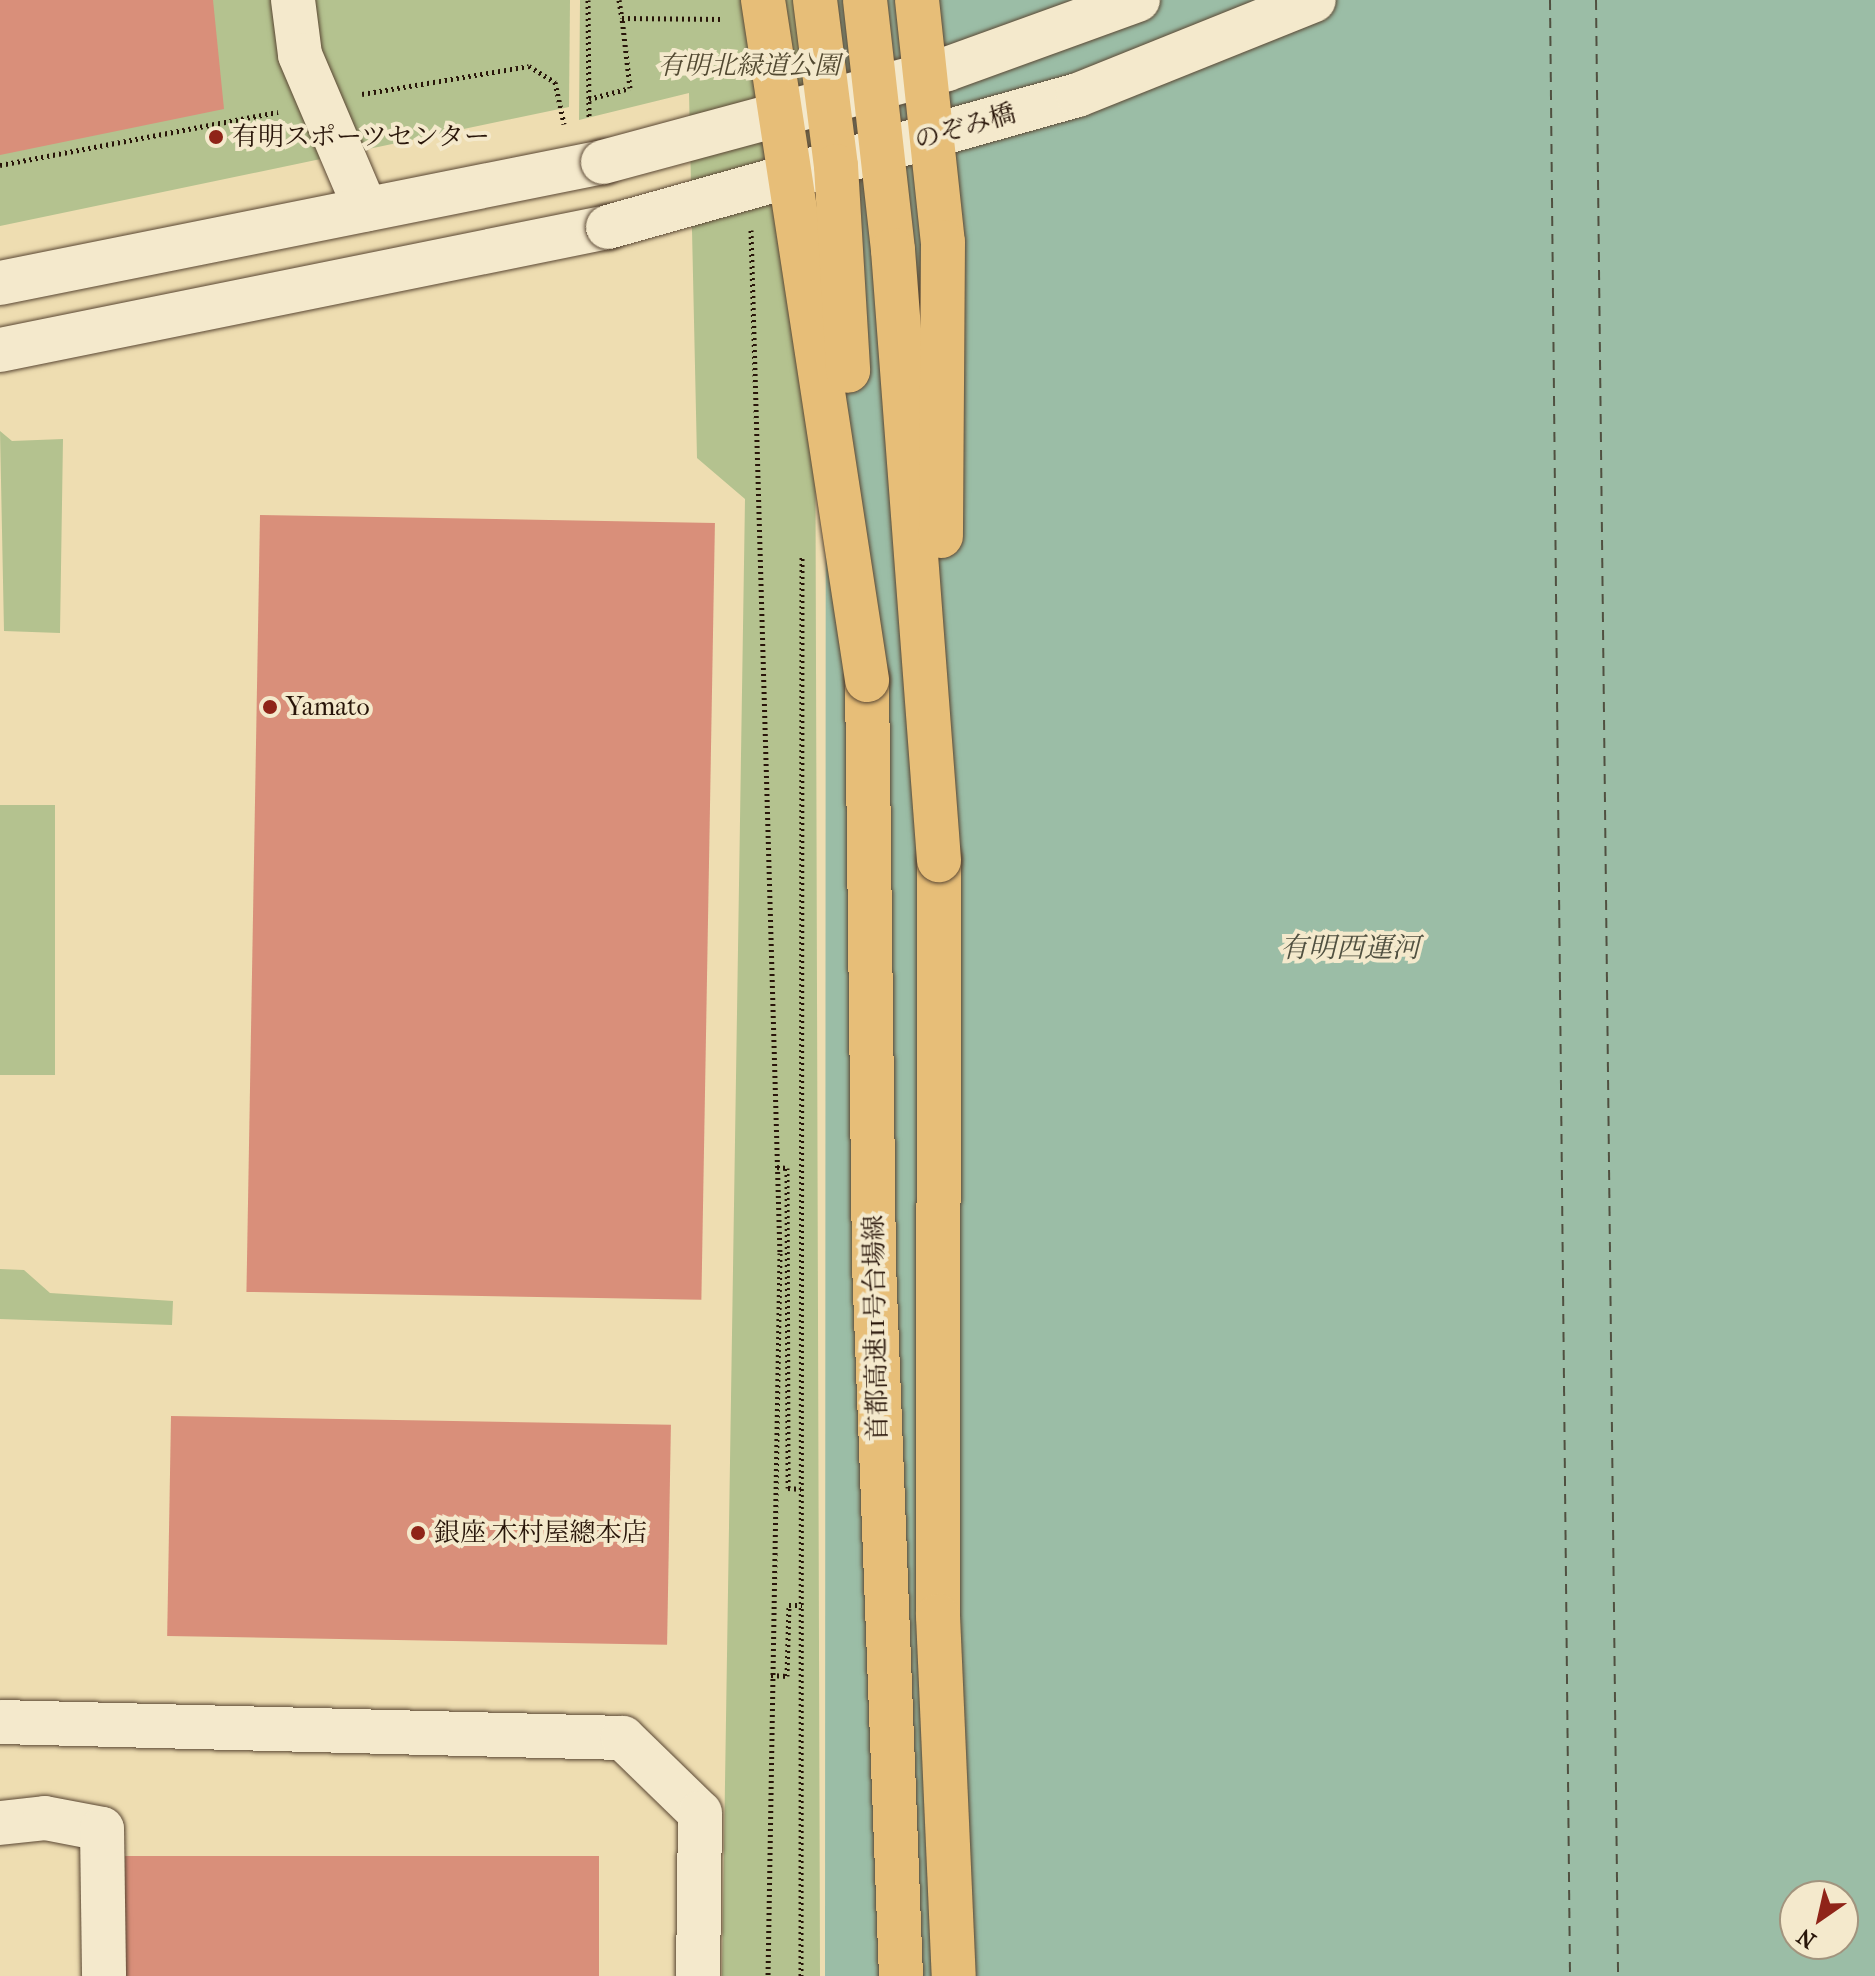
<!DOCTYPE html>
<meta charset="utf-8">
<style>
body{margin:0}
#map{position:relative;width:1875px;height:1976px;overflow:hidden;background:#eeddb1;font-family:"IM FELL French Canon","Noto Serif JP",serif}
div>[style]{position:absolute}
.green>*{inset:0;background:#b4c28f;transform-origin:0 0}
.water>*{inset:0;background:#9bbda6}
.ferry>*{height:2px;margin-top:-1px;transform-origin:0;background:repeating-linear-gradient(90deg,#505040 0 10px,transparent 0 18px)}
.building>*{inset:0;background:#d98f7a;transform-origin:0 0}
.path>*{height:5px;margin-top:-2.5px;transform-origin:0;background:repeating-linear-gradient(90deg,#281509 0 2px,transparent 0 6px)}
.roads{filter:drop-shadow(0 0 2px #5a4733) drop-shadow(0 0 2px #5a4733)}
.minor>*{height:44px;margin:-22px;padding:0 22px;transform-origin:22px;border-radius:22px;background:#f4e9cc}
.highway>*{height:44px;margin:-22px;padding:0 22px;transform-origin:22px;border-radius:22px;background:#e7be78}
.bridges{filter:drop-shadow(0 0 2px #5a4733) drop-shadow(0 0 2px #5a4733)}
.minor-bridge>*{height:44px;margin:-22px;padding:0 22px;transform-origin:22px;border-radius:22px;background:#f4e9cc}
.highway-bridge>*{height:44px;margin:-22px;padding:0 22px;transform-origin:22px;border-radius:22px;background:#e7be78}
.dots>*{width:22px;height:22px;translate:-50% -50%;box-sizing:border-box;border:4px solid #f4e9cc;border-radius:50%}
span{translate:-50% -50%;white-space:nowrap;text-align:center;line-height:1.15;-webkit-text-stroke:8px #f4e9cc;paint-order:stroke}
.park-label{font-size:26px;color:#524931;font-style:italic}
.street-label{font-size:26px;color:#281509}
.poi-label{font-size:26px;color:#281509}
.left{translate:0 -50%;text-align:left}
.water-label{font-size:28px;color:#505040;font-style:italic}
.north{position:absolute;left:1779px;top:1880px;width:80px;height:80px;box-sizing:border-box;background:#f4e9cc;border:2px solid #a2947e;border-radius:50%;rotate:214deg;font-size:22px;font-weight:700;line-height:32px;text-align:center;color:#281509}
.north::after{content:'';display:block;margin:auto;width:28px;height:36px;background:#8f2418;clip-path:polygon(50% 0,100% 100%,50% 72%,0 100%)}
</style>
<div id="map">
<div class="green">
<i style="clip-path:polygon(0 0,570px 0,569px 107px,0 226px)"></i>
<i style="clip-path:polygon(580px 0,814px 0,820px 1976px,722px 1976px,745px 499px,697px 458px,689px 93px,579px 120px)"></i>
<i style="clip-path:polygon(0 431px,12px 441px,63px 439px,60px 633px,4px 631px)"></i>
<i style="left:0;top:805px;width:55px;height:270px"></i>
<i style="clip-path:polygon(0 1269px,24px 1270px,50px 1293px,173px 1301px,172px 1325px,0 1319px)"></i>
</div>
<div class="water">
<i style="clip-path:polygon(evenodd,826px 0,1875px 0,1875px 1976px,825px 1976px,826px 0,1795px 1896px,1843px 1896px,1843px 1944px,1795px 1944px,1795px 1896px)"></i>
</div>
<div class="ferry">
<i style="left:1550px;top:0;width:1976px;rotate:89.42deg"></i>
<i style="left:1596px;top:0;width:1976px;rotate:89.36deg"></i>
</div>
<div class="building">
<i style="clip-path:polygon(0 0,213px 0,224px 109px,0 155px)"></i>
<i style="left:260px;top:515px;width:455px;height:777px;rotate:1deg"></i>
<i style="left:171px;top:1416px;width:500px;height:220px;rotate:1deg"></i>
<i style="left:125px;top:1856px;width:474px;height:120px"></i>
</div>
<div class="path">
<i style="left:588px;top:0;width:117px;rotate:89.5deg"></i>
<i style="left:619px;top:0;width:18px;rotate:81deg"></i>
<i style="left:622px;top:18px;width:102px;rotate:0.6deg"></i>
<i style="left:362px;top:94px;width:169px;rotate:-9.5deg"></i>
<i style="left:529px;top:66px;width:31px;rotate:32deg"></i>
<i style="left:555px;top:82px;width:43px;rotate:77.9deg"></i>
<i style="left:589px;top:99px;width:42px;rotate:-15deg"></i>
<i style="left:630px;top:88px;width:70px;rotate:-96.5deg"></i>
<i style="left:0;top:165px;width:283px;rotate:-10.8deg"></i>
<i style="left:751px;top:230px;width:1023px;rotate:88.38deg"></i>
<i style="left:780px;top:1253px;width:723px;rotate:90.95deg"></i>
<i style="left:777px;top:1167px;width:10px;rotate:6deg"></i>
<i style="left:787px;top:1168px;width:320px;rotate:89.8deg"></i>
<i style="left:788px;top:1488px;width:13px;rotate:4deg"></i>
<i style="left:771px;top:1675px;width:16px;rotate:4deg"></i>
<i style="left:787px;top:1676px;width:71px;rotate:-88.4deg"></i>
<i style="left:789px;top:1605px;width:13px"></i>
<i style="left:801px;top:1976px;width:1419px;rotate:-89.96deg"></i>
</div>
<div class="roads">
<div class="minor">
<i style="left:293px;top:0;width:55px;rotate:82.7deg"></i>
<i style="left:300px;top:55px;width:168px;rotate:66.9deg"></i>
<i style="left:0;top:283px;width:615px;rotate:-11.35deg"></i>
<i style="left:0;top:350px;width:620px;rotate:-11.44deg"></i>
<i style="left:0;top:1722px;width:623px;rotate:1.47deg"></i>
<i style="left:623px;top:1738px;width:107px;rotate:44.2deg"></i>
<i style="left:700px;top:1813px;width:163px;rotate:90.7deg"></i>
<i style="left:0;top:1823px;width:45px;rotate:-6.3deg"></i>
<i style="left:45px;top:1818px;width:58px;rotate:10.9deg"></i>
<i style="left:102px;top:1829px;width:147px;rotate:89.2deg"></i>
</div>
<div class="highway">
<i style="left:867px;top:680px;width:584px;rotate:89.31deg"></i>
<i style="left:874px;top:1264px;width:713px;rotate:87.83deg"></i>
<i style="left:939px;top:860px;width:756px;rotate:90.08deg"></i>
<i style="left:938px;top:1616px;width:360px;rotate:87.5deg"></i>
</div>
</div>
<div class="bridges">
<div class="minor-bridge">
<i style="left:603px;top:162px;width:356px;rotate:-15.1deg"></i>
<i style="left:947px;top:69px;width:203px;rotate:-19.9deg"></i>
<i style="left:608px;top:227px;width:488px;rotate:-15.7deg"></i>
<i style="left:1078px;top:95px;width:254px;rotate:-21.9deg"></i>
</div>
<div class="highway-bridge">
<i style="left:763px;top:0;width:688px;rotate:81.3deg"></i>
<i style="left:815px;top:0;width:167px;rotate:82.8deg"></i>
<i style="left:836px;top:166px;width:205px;rotate:86.6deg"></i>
<i style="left:865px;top:0;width:252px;rotate:83.6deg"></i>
<i style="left:893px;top:250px;width:612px;rotate:85.69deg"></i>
<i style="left:917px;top:0;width:243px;rotate:83.9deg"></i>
<i style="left:943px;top:242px;width:294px;rotate:90.4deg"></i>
</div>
</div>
<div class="dots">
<i style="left:216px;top:137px;background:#8f2418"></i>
<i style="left:270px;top:707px;background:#8f2418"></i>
<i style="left:418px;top:1533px;background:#8f2418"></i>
</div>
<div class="park-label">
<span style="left:749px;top:66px">有明北緑道公園</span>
</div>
<div class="street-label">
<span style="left:965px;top:127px;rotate:-16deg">のぞみ橋</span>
<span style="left:876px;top:1328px;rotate:-91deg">首都高速11号台場線</span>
</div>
<div class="poi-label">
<span class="left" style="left:232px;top:137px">有明スポーツセンター</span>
<span class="left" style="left:286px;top:707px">Yamato</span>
<span class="left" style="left:434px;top:1533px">銀座 木村屋總本店</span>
</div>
<div class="water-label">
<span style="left:1350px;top:948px">有明西運河</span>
</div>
<div class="north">N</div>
</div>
